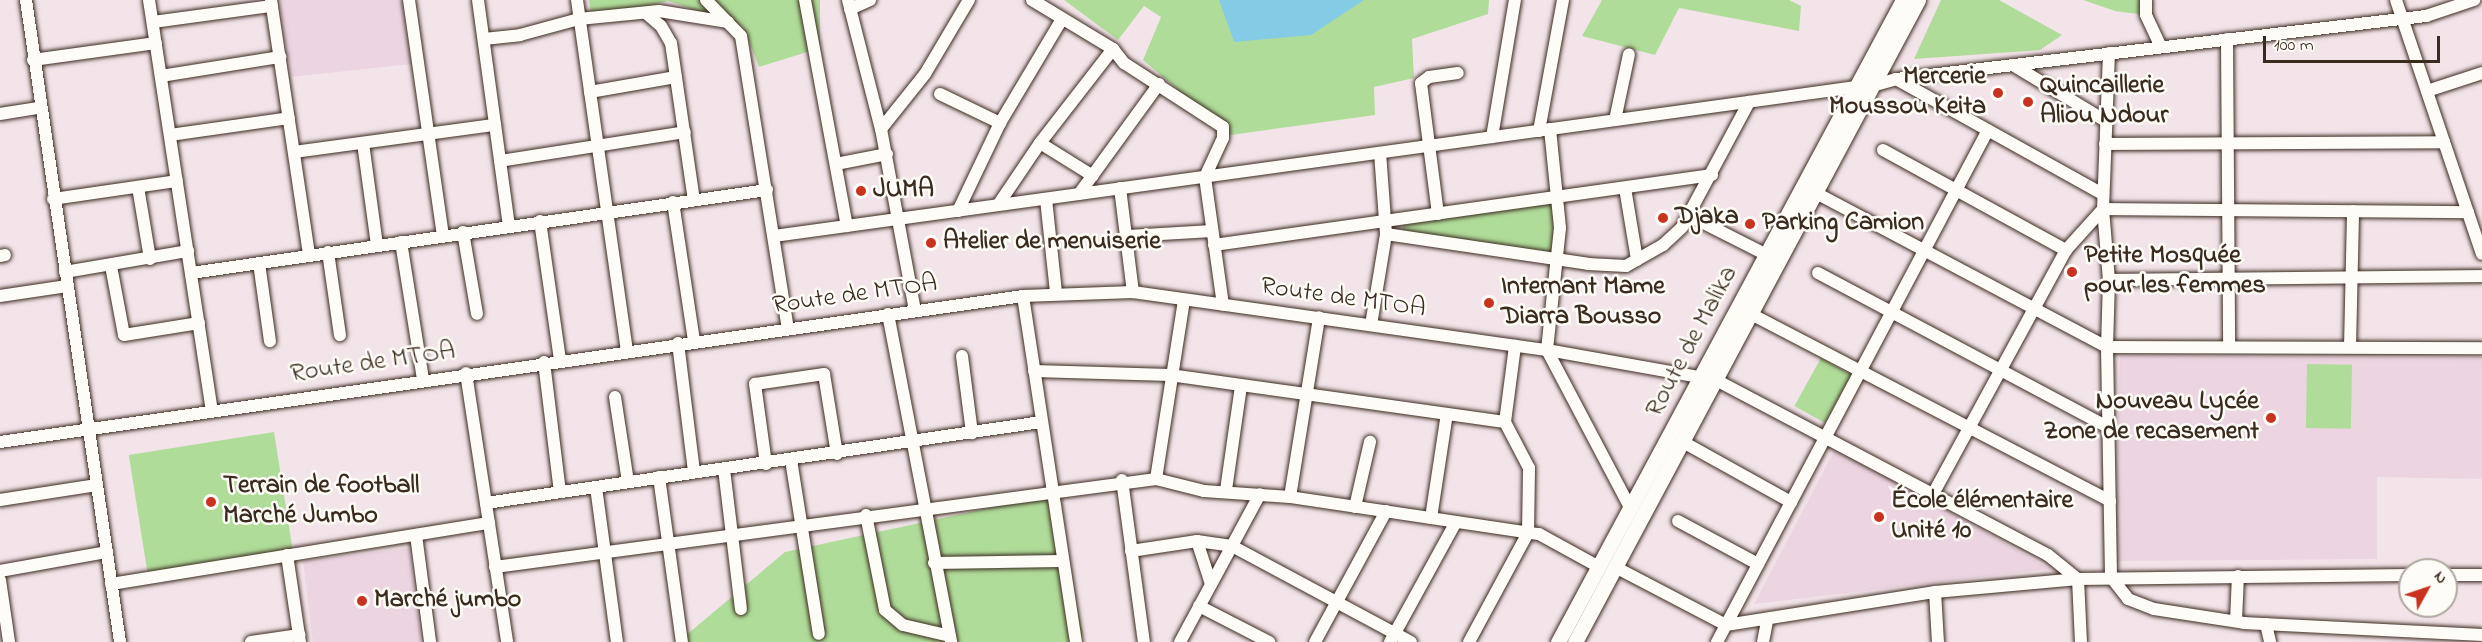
<!DOCTYPE html>
<meta charset="utf-8">
<style>
body{margin:0}
#map{position:relative;width:2482px;height:642px;overflow:hidden;background:#f3e4ea;font-family:"Indie Flower",sans-serif}
div>[style]{position:absolute}
.built>*{inset:0;background:#ecd4e1}
.green>*{inset:0;background:#b0dc9a;transform-origin:0 0}
.water>*{inset:0;background:#84cbe5}
.roads{filter:drop-shadow(0 0 2px #3b2a1e) drop-shadow(0 0 2px #3b2a1e)}
.minor>*{height:12px;margin:-6px;padding:0 6px;transform-origin:6px;border-radius:6px;background:#fdfcf7}
.major>*{height:15px;margin:-7.5px;padding:0 7.5px;transform-origin:7.5px;border-radius:7.5px;background:#fdfcf7}
.dots>*{width:16px;height:16px;translate:-50% -50%;box-sizing:border-box;border:3px solid #fdfcf7;border-radius:50%}
span{translate:-50% -50%;white-space:nowrap;text-align:center;line-height:1.15;-webkit-text-stroke:5px #fdfcf7;paint-order:stroke}
.poi-label{font-size:26px;color:#3b2a1e;font-weight:700}
.right{translate:-100% -50%;text-align:right}
.left{translate:0 -50%;text-align:left}
.street-label{font-size:26px;color:#3b2a1e}
.north{position:absolute;left:2398px;top:558px;width:60px;height:60px;box-sizing:border-box;background:#fdfcf7;border:2px solid #afa8a0;border-radius:50%;rotate:50deg;font-size:16px;font-weight:700;line-height:24px;text-align:center;color:#3b2a1e}
.north::after{content:'';display:block;margin:auto;width:21px;height:27px;background:#c8321e;clip-path:polygon(50% 0,100% 100%,50% 72%,0 100%)}
.scale{position:absolute;left:2263px;top:36px;width:177px;height:27px;box-sizing:border-box;border:3px solid #3b2a1e;border-top:0;padding-left:8px;font-size:18px;line-height:21px;white-space:nowrap;color:#3b2a1e;-webkit-text-stroke:4px #fdfcf7;paint-order:stroke}
</style>
<div id="map">
<div class="built">
<i style="clip-path:polygon(279px 0,402px 0,411px 64px,291px 77px)"></i>
<i style="clip-path:polygon(2120px 356px,2482px 357px,2482px 479px,2377px 477px,2377px 559px,2115px 561px)"></i>
<i style="clip-path:polygon(1836px 447px,2050px 569px,1754px 604px)"></i>
<i style="clip-path:polygon(409px 548px,421px 642px,313px 642px,303px 561px)"></i>
</div>
<div class="green">
<i style="clip-path:polygon(589px 0,820px 0,820px 48px,759px 67px,743px 26px,668px 1px,592px 19px)"></i>
<i style="clip-path:polygon(1064px 0,1489px 0,1488px 14px,1412px 39px,1414px 78px,1374px 87px,1375px 115px,1231px 135px,1143px 60px,1161px 17px,1144px 6px,1118px 40px)"></i>
<i style="clip-path:polygon(1602px 0,1789px 0,1801px 6px,1799px 31px,1679px 8px,1655px 55px,1582px 36px)"></i>
<i style="clip-path:polygon(1941px 0,1999px 0,2062px 35px,2040px 50px,1914px 59px)"></i>
<i style="clip-path:polygon(2083px 0,2144px 0,2146px 15px,2115px 11px)"></i>
<i style="clip-path:polygon(1553px 200px,1553px 256px,1403px 233px,1403px 221px)"></i>
<i style="left:1821px;top:358px;width:35px;height:55px;rotate:29deg"></i>
<i style="left:2307px;top:364px;width:45px;height:64px;rotate:1deg"></i>
<i style="left:274px;top:432px;width:119px;height:147px;rotate:81deg"></i>
<i style="clip-path:polygon(1054px 494px,1083px 634px,1078px 642px,678px 642px,785px 552px)"></i>
</div>
<div class="water">
<i style="clip-path:polygon(1219px 0,1364px 0,1311px 35px,1234px 42px)"></i>
</div>
<div class="roads">
<div class="minor">
<i style="left:26px;top:0;width:649px;rotate:81.67deg"></i>
<i style="left:149px;top:0;width:416px;rotate:81.3deg"></i>
<i style="left:271px;top:0;width:258px;rotate:81.5deg"></i>
<i style="left:409px;top:0;width:237px;rotate:81.8deg"></i>
<i style="left:478px;top:0;width:228px;rotate:82.2deg"></i>
<i style="left:577px;top:0;width:354px;rotate:81.9deg"></i>
<i style="left:706px;top:0;width:50px;rotate:45.8deg"></i>
<i style="left:741px;top:36px;width:296px;rotate:80.9deg"></i>
<i style="left:805px;top:0;width:230px;rotate:79.5deg"></i>
<i style="left:848px;top:0;width:133px;rotate:75.7deg"></i>
<i style="left:881px;top:129px;width:184px;rotate:79.4deg"></i>
<i style="left:1032px;top:0;width:95px;rotate:31.2deg"></i>
<i style="left:1113px;top:49px;width:18px;rotate:52deg"></i>
<i style="left:1124px;top:63px;width:118px;rotate:32.9deg"></i>
<i style="left:1223px;top:127px;width:11px;rotate:90deg"></i>
<i style="left:1223px;top:138px;width:43px;rotate:114.8deg"></i>
<i style="left:1205px;top:177px;width:129px;rotate:82deg"></i>
<i style="left:2146px;top:0;width:15px;rotate:90deg"></i>
<i style="left:2146px;top:15px;width:35px;rotate:65deg"></i>
<i style="left:2396px;top:0;width:268px;rotate:71.3deg"></i>
<i style="left:850px;top:9px;width:22px;rotate:-24deg"></i>
<i style="left:647px;top:14px;width:18px;rotate:41deg"></i>
<i style="left:661px;top:26px;width:20px;rotate:60deg"></i>
<i style="left:671px;top:43px;width:159px;rotate:81.7deg"></i>
<i style="left:153px;top:22px;width:120px;rotate:-7.7deg"></i>
<i style="left:484px;top:39px;width:36px;rotate:-6deg"></i>
<i style="left:520px;top:35px;width:61px;rotate:-15.2deg"></i>
<i style="left:579px;top:19px;width:80px;rotate:-5.7deg"></i>
<i style="left:659px;top:11px;width:70px;rotate:9.1deg"></i>
<i style="left:2227px;top:39px;width:308px;rotate:89.6deg"></i>
<i style="left:2109px;top:53px;width:156px;rotate:92.2deg"></i>
<i style="left:2103px;top:209px;width:71px;rotate:85.2deg"></i>
<i style="left:2109px;top:280px;width:67px;rotate:91.7deg"></i>
<i style="left:2107px;top:347px;width:230px;rotate:89deg"></i>
<i style="left:2111px;top:577px;width:28px;rotate:52deg"></i>
<i style="left:2128px;top:599px;width:28px;rotate:21deg"></i>
<i style="left:2154px;top:609px;width:91px;rotate:8.8deg"></i>
<i style="left:2244px;top:623px;width:238px;rotate:2.9deg"></i>
<i style="left:33px;top:60px;width:124px;rotate:-7.9deg"></i>
<i style="left:2013px;top:65px;width:109px;rotate:31.1deg"></i>
<i style="left:161px;top:76px;width:121px;rotate:-9.1deg"></i>
<i style="left:1896px;top:79px;width:237px;rotate:29.1deg"></i>
<i style="left:1872px;top:86px;width:25px;rotate:-16deg"></i>
<i style="left:1896px;top:79px;width:534px;rotate:-6.78deg"></i>
<i style="left:2426px;top:16px;width:51px;rotate:-18.4deg"></i>
<i style="left:2427px;top:91px;width:58px;rotate:-18.1deg"></i>
<i style="left:590px;top:92px;width:87px;rotate:-9.9deg"></i>
<i style="left:940px;top:94px;width:67px;rotate:25.8deg"></i>
<i style="left:0;top:114px;width:39px;rotate:-9deg"></i>
<i style="left:1615px;top:120px;width:67px;rotate:-78deg"></i>
<i style="left:881px;top:129px;width:70px;rotate:-51.3deg"></i>
<i style="left:925px;top:74px;width:86px;rotate:-59.3deg"></i>
<i style="left:1550px;top:129px;width:100px;rotate:84.2deg"></i>
<i style="left:1560px;top:228px;width:123px;rotate:96.1deg"></i>
<i style="left:1547px;top:350px;width:180px;rotate:62.2deg"></i>
<i style="left:1539px;top:131px;width:133px;rotate:-79.6deg"></i>
<i style="left:170px;top:135px;width:120px;rotate:-8.1deg"></i>
<i style="left:1492px;top:137px;width:139px;rotate:-80.5deg"></i>
<i style="left:363px;top:143px;width:103px;rotate:82.2deg"></i>
<i style="left:1040px;top:143px;width:62px;rotate:31.9deg"></i>
<i style="left:2105px;top:144px;width:339px;rotate:-0.3deg"></i>
<i style="left:1883px;top:150px;width:209px;rotate:28.7deg"></i>
<i style="left:294px;top:152px;width:203px;rotate:-7.7deg"></i>
<i style="left:500px;top:161px;width:187px;rotate:-8.9deg"></i>
<i style="left:836px;top:164px;width:52px;rotate:-11.1deg"></i>
<i style="left:138px;top:187px;width:73px;rotate:80.5deg"></i>
<i style="left:1120px;top:188px;width:105px;rotate:82.9deg"></i>
<i style="left:1625px;top:188px;width:73px;rotate:80.5deg"></i>
<i style="left:1816px;top:193px;width:329px;rotate:27.9deg"></i>
<i style="left:2107px;top:347px;width:375px;rotate:0.2deg"></i>
<i style="left:1079px;top:194px;width:136px;rotate:-54deg"></i>
<i style="left:53px;top:199px;width:125px;rotate:-8.3deg"></i>
<i style="left:1046px;top:199px;width:94px;rotate:83.9deg"></i>
<i style="left:673px;top:202px;width:141px;rotate:81.4deg"></i>
<i style="left:998px;top:205px;width:75px;rotate:-55.9deg"></i>
<i style="left:1040px;top:143px;width:119px;rotate:-52.2deg"></i>
<i style="left:958px;top:211px;width:98px;rotate:-64.5deg"></i>
<i style="left:1000px;top:123px;width:121px;rotate:-59.2deg"></i>
<i style="left:1438px;top:214px;width:132px;rotate:-97.4deg"></i>
<i style="left:1421px;top:83px;width:10px;rotate:-37deg"></i>
<i style="left:1429px;top:77px;width:29px;rotate:-8deg"></i>
<i style="left:1690px;top:216px;width:86px;rotate:26.9deg"></i>
<i style="left:540px;top:221px;width:139px;rotate:81.8deg"></i>
<i style="left:463px;top:232px;width:83px;rotate:80.3deg"></i>
<i style="left:1386px;top:234px;width:204px;rotate:8.4deg"></i>
<i style="left:1588px;top:264px;width:38px;rotate:3deg"></i>
<i style="left:1626px;top:266px;width:43px;rotate:-29.6deg"></i>
<i style="left:1663px;top:245px;width:26px;rotate:-43deg"></i>
<i style="left:1682px;top:227px;width:142px;rotate:-61.8deg"></i>
<i style="left:774px;top:236px;width:1092px;rotate:-7.84deg"></i>
<i style="left:1128px;top:236px;width:84px;rotate:-3.4deg"></i>
<i style="left:401px;top:242px;width:139px;rotate:80.9deg"></i>
<i style="left:1214px;top:245px;width:503px;rotate:-8deg"></i>
<i style="left:328px;top:252px;width:84px;rotate:81.8deg"></i>
<i style="left:0;top:256px;width:5px;rotate:-11deg"></i>
<i style="left:259px;top:263px;width:79px;rotate:82deg"></i>
<i style="left:111px;top:266px;width:70px;rotate:79.3deg"></i>
<i style="left:124px;top:335px;width:76px;rotate:-9.1deg"></i>
<i style="left:65px;top:272px;width:125px;rotate:-9.7deg"></i>
<i style="left:191px;top:273px;width:582px;rotate:-8.2deg"></i>
<i style="left:1818px;top:273px;width:328px;rotate:28deg"></i>
<i style="left:2109px;top:280px;width:373px;rotate:-0.6deg"></i>
<i style="left:0;top:296px;width:68px;rotate:-8.5deg"></i>
<i style="left:1023px;top:296px;width:350px;rotate:81.3deg"></i>
<i style="left:888px;top:314px;width:334px;rotate:79.1deg"></i>
<i style="left:1751px;top:314px;width:405px;rotate:27.5deg"></i>
<i style="left:1371px;top:325px;width:92px;rotate:-80.6deg"></i>
<i style="left:1386px;top:234px;width:81px;rotate:-94.2deg"></i>
<i style="left:678px;top:343px;width:130px;rotate:82.9deg"></i>
<i style="left:2350px;top:347px;width:136px;rotate:-88.7deg"></i>
<i style="left:962px;top:356px;width:78px;rotate:82.6deg"></i>
<i style="left:544px;top:362px;width:131px;rotate:83deg"></i>
<i style="left:1034px;top:371px;width:136px;rotate:1.7deg"></i>
<i style="left:1170px;top:375px;width:338px;rotate:8deg"></i>
<i style="left:466px;top:373px;width:272px;rotate:81.3deg"></i>
<i style="left:615px;top:397px;width:86px;rotate:81.3deg"></i>
<i style="left:0;top:442px;width:1033px;rotate:-8.12deg"></i>
<i style="left:1023px;top:296px;width:110px;rotate:-2.1deg"></i>
<i style="left:1133px;top:292px;width:418px;rotate:8deg"></i>
<i style="left:1547px;top:350px;width:172px;rotate:10.1deg"></i>
<i style="left:1716px;top:380px;width:375px;rotate:27.8deg"></i>
<i style="left:2048px;top:555px;width:38px;rotate:39deg"></i>
<i style="left:2078px;top:579px;width:63px;rotate:87.3deg"></i>
<i style="left:1683px;top:442px;width:124px;rotate:29.1deg"></i>
<i style="left:791px;top:460px;width:176px;rotate:80.9deg"></i>
<i style="left:766px;top:464px;width:81px;rotate:-97.8deg"></i>
<i style="left:755px;top:384px;width:70px;rotate:-8.2deg"></i>
<i style="left:824px;top:374px;width:81px;rotate:80.8deg"></i>
<i style="left:724px;top:469px;width:141px;rotate:83.1deg"></i>
<i style="left:659px;top:477px;width:167px;rotate:82.1deg"></i>
<i style="left:1156px;top:479px;width:181px;rotate:-81.1deg"></i>
<i style="left:1122px;top:480px;width:163px;rotate:82.3deg"></i>
<i style="left:596px;top:487px;width:156px;rotate:82.3deg"></i>
<i style="left:1226px;top:490px;width:105px;rotate:-81.8deg"></i>
<i style="left:1933px;top:494px;width:278px;rotate:-61.4deg"></i>
<i style="left:2066px;top:250px;width:55px;rotate:-47.9deg"></i>
<i style="left:2103px;top:209px;width:365px;rotate:0.5deg"></i>
<i style="left:1290px;top:497px;width:182px;rotate:-80.8deg"></i>
<i style="left:0;top:500px;width:98px;rotate:-8.8deg"></i>
<i style="left:486px;top:503px;width:561px;rotate:-8.3deg"></i>
<i style="left:1355px;top:507px;width:67px;rotate:-77deg"></i>
<i style="left:866px;top:515px;width:97px;rotate:78.7deg"></i>
<i style="left:885px;top:610px;width:23px;rotate:40deg"></i>
<i style="left:903px;top:625px;width:48px;rotate:13.2deg"></i>
<i style="left:1431px;top:518px;width:105px;rotate:-81.3deg"></i>
<i style="left:1678px;top:521px;width:91px;rotate:28.3deg"></i>
<i style="left:416px;top:535px;width:108px;rotate:82.5deg"></i>
<i style="left:1197px;top:541px;width:45px;rotate:72deg"></i>
<i style="left:1131px;top:551px;width:67px;rotate:-8.6deg"></i>
<i style="left:1197px;top:541px;width:35px;rotate:8deg"></i>
<i style="left:1232px;top:546px;width:203px;rotate:28.2deg"></i>
<i style="left:287px;top:555px;width:88px;rotate:81.5deg"></i>
<i style="left:934px;top:563px;width:127px;rotate:-0.9deg"></i>
<i style="left:495px;top:567px;width:667px;rotate:-7.58deg"></i>
<i style="left:1156px;top:479px;width:49px;rotate:14deg"></i>
<i style="left:1204px;top:491px;width:86px;rotate:4deg"></i>
<i style="left:1290px;top:497px;width:252px;rotate:8.5deg"></i>
<i style="left:1539px;top:534px;width:68px;rotate:28.8deg"></i>
<i style="left:1617px;top:568px;width:123px;rotate:27.6deg"></i>
<i style="left:1726px;top:625px;width:212px;rotate:-9deg"></i>
<i style="left:1935px;top:592px;width:144px;rotate:-5.2deg"></i>
<i style="left:2078px;top:579px;width:332px;rotate:-0.7deg"></i>
<i style="left:0;top:571px;width:109px;rotate:-10.1deg"></i>
<i style="left:2446px;top:575px;width:36px"></i>
<i style="left:0;top:580px;width:63px;rotate:81.7deg"></i>
<i style="left:111px;top:584px;width:383px;rotate:-9.2deg"></i>
<i style="left:1935px;top:592px;width:50px;rotate:86.6deg"></i>
<i style="left:1199px;top:606px;width:79px;rotate:27.2deg"></i>
<i style="left:2236px;top:621px;width:45px;rotate:-87.5deg"></i>
<i style="left:2266px;top:624px;width:18px;rotate:77deg"></i>
<i style="left:251px;top:642px;width:49px;rotate:-8.3deg"></i>
<i style="left:1180px;top:642px;width:168px;rotate:-61.6deg"></i>
<i style="left:1315px;top:642px;width:149px;rotate:-61.5deg"></i>
<i style="left:1390px;top:642px;width:137px;rotate:-61.2deg"></i>
<i style="left:1469px;top:642px;width:124px;rotate:-61.6deg"></i>
<i style="left:1528px;top:533px;width:65px;rotate:-89.1deg"></i>
<i style="left:1529px;top:468px;width:52px;rotate:-117.6deg"></i>
<i style="left:1505px;top:422px;width:77px;rotate:-82.5deg"></i>
<i style="left:1717px;top:642px;width:579px;rotate:-62.11deg"></i>
<i style="left:1763px;top:642px;width:21px;rotate:-79deg"></i>
</div>
<div class="major">
<i style="left:1558px;top:642px;width:729px;rotate:-61.75deg"></i>
<i style="left:1575px;top:642px;width:728px;rotate:-61.89deg"></i>
</div>
</div>
<div class="dots">
<i style="left:1998px;top:93px;background:#c8321e"></i>
<i style="left:2028px;top:102px;background:#c8321e"></i>
<i style="left:861px;top:191px;background:#c8321e"></i>
<i style="left:1663px;top:218px;background:#c8321e"></i>
<i style="left:1750px;top:224px;background:#c8321e"></i>
<i style="left:931px;top:243px;background:#c8321e"></i>
<i style="left:2072px;top:272px;background:#c8321e"></i>
<i style="left:1489px;top:303px;background:#c8321e"></i>
<i style="left:2271px;top:418px;background:#c8321e"></i>
<i style="left:211px;top:502px;background:#c8321e"></i>
<i style="left:1879px;top:517px;background:#c8321e"></i>
<i style="left:362px;top:601px;background:#c8321e"></i>
</div>
<div class="poi-label">
<span class="right" style="left:1986px;top:93px">Mercerie<br>Moussou Keita</span>
<span class="left" style="left:2040px;top:102px">Quincaillerie<br>Aliou Ndour</span>
<span class="left" style="left:873px;top:191px">JUMA</span>
<span class="left" style="left:1675px;top:218px">Djaka</span>
<span class="left" style="left:1762px;top:224px">Parking Camion</span>
<span class="left" style="left:943px;top:243px">Atelier de menuiserie</span>
<span class="left" style="left:2084px;top:272px">Petite Mosquée<br>pour les femmes</span>
<span class="left" style="left:1501px;top:303px">Internant Mame<br>Diarra Bousso</span>
<span class="right" style="left:2259px;top:418px">Nouveau Lycée<br>Zone de recasement</span>
<span class="left" style="left:223px;top:502px">Terrain de football<br>Marché Jumbo</span>
<span class="left" style="left:1891px;top:517px">École élémentaire<br>Unité 10</span>
<span class="left" style="left:374px;top:601px">Marché jumbo</span>
</div>
<div class="street-label">
<span style="left:855px;top:296px;rotate:-8deg">Route de MTOA</span>
<span style="left:1343px;top:299px;rotate:8deg">Route de MTOA</span>
<span style="left:1693px;top:342px;rotate:-62deg">Route de Malika</span>
<span style="left:373px;top:364px;rotate:-8deg">Route de MTOA</span>
</div>
<div class="north">N</div>
<div class="scale">100 m</div>
</div>
